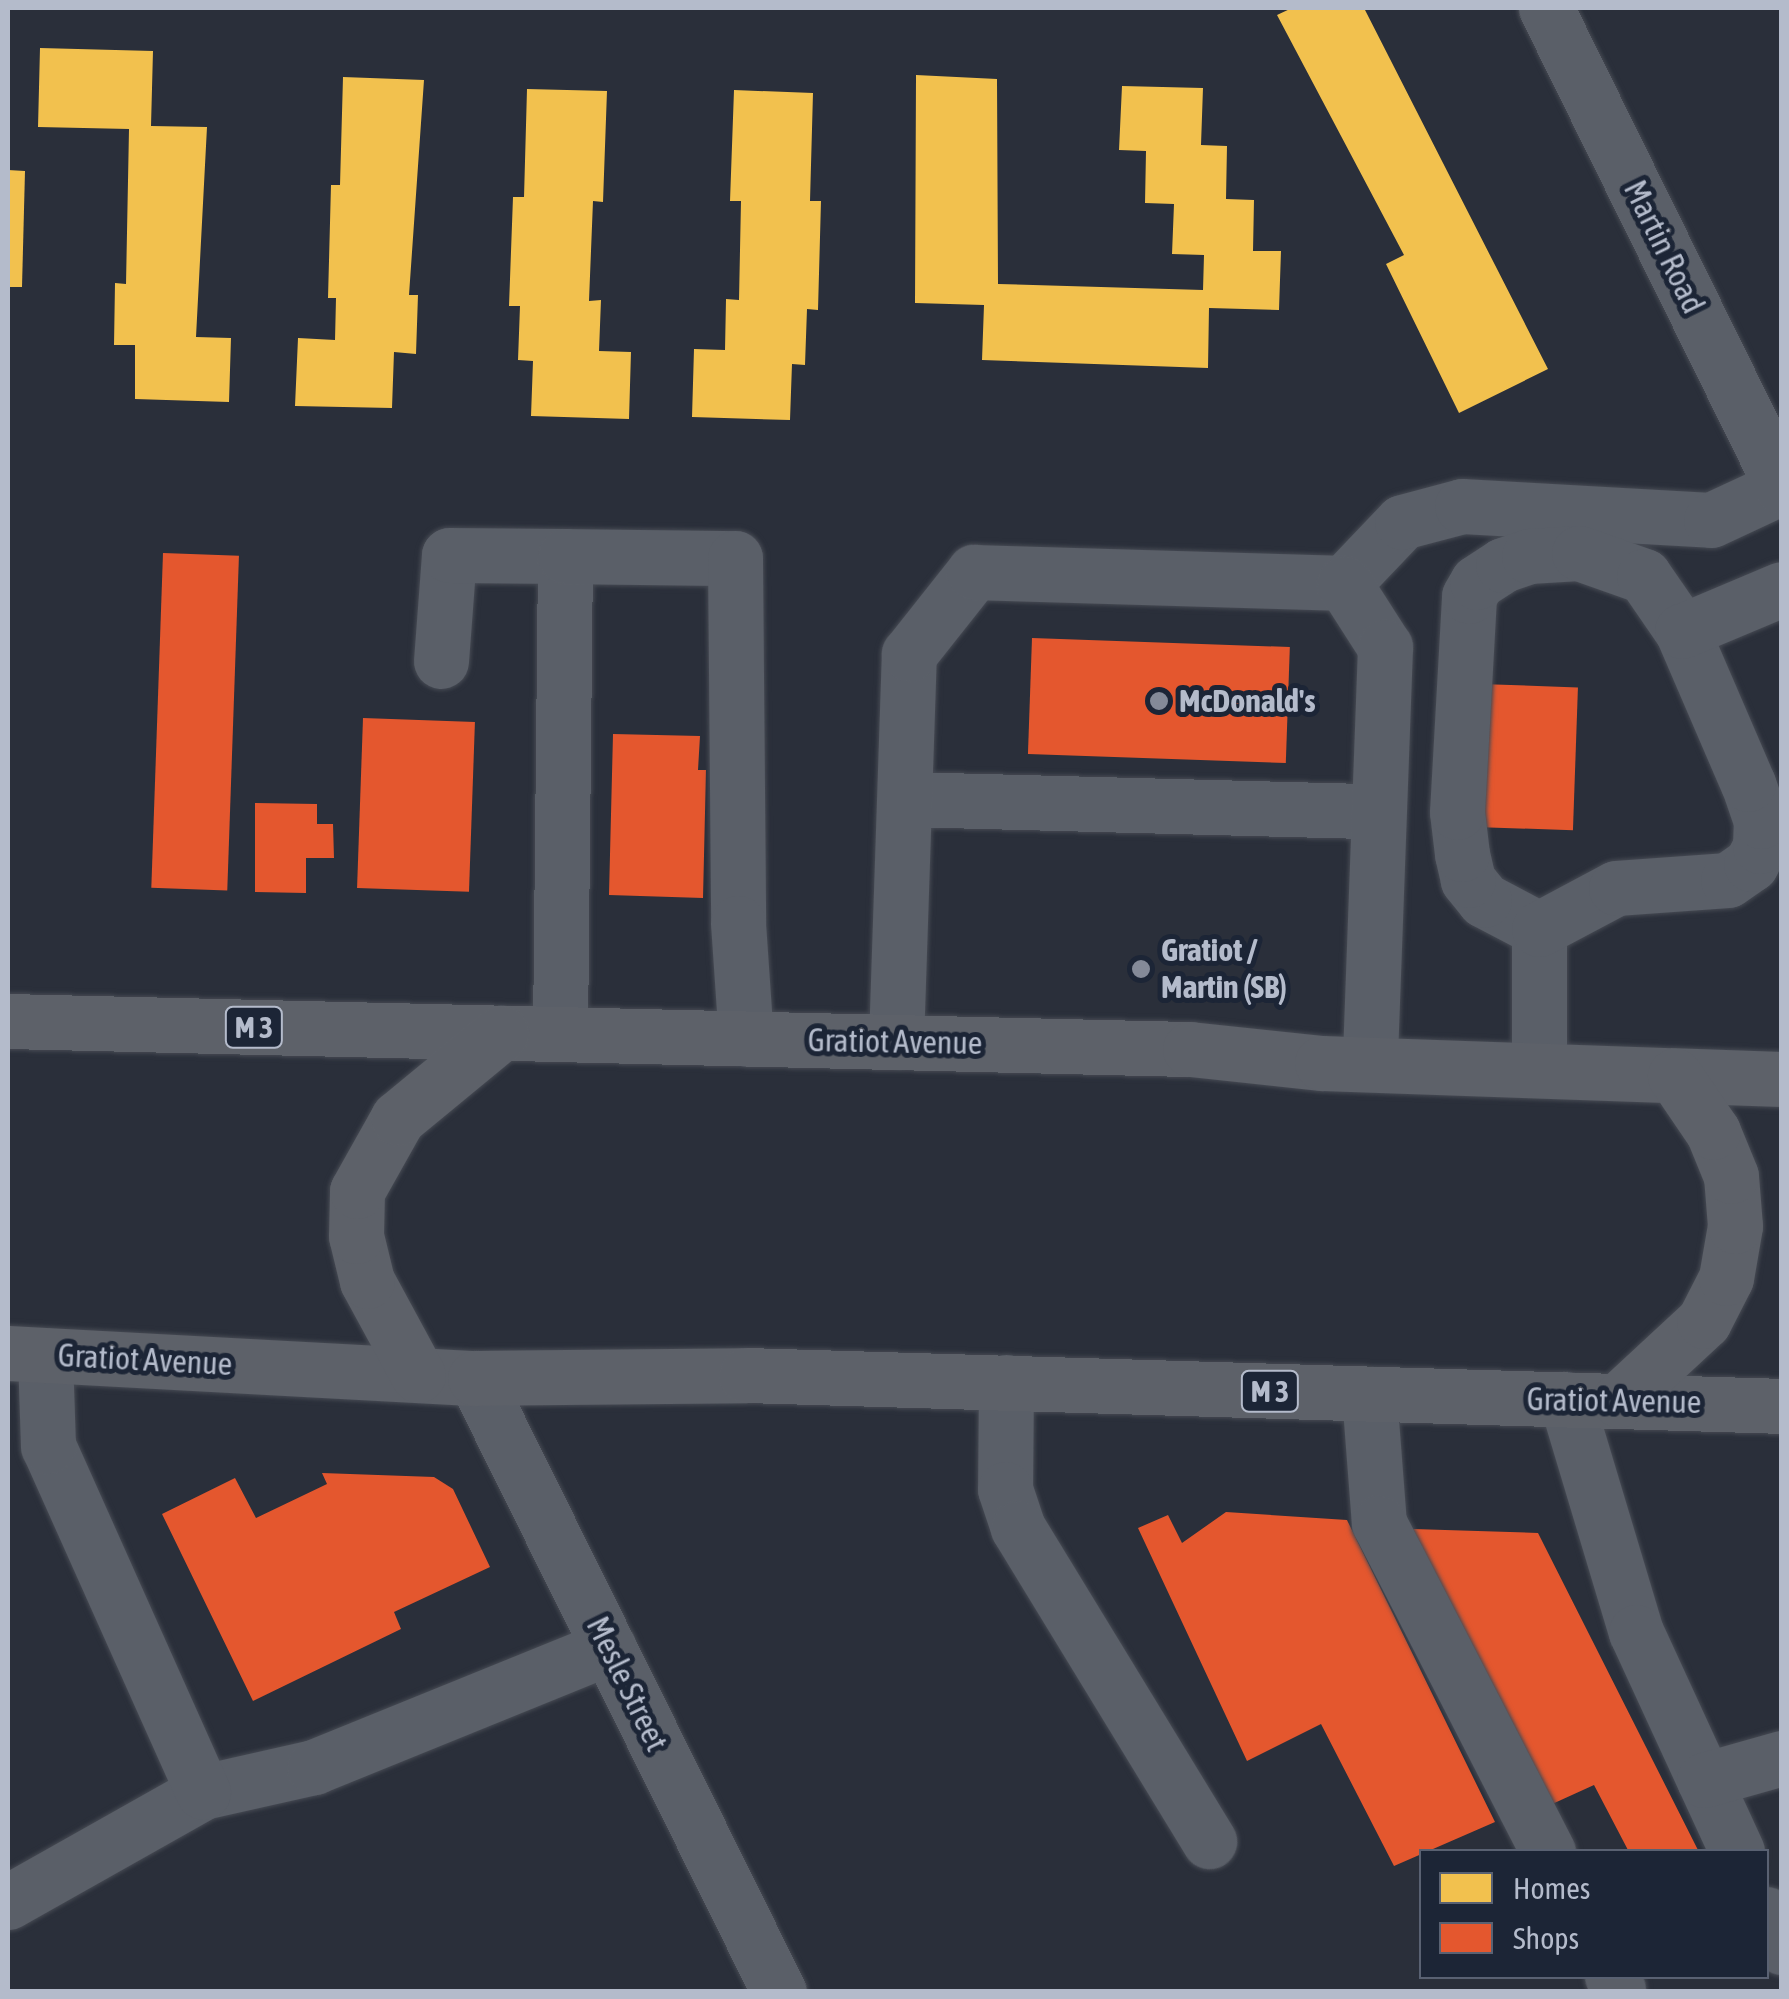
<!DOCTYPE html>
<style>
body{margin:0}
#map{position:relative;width:1789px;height:1999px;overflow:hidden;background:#2a2f3a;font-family:"Asap Condensed",sans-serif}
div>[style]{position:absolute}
.homes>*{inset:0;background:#f2c14e}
.shops>*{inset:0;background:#e4572e;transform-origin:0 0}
.roads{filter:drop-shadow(0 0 2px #464a53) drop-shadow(0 0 2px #464a53)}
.minor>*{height:55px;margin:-27.5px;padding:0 27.5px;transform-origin:27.5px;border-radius:27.5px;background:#5a5f68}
.major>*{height:55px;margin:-27.5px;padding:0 27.5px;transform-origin:27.5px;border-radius:27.5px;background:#5d6169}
.dots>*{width:28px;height:28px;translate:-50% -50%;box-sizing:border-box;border:5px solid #1c2536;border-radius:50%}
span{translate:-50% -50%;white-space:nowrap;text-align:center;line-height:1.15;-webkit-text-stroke:10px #1c2536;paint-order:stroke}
.shield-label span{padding:2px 8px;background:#1c2536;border:2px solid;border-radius:8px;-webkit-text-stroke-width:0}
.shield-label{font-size:30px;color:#b4bbcb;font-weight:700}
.street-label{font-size:32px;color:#b4bbcb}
.poi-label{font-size:32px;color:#b4bbcb;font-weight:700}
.left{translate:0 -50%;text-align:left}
.frame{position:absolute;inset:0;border:10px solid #b4bbcb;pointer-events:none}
.legend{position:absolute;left:1419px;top:1849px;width:350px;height:130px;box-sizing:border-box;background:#1c2536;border:2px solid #596172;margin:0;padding:12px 18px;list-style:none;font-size:30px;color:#b4bbcb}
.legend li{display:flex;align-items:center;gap:20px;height:50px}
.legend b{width:50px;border:2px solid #596172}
</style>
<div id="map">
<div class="homes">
<i style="clip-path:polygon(1292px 8px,1364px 8px,1548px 369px,1459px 413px,1386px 264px,1404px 255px,1277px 15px)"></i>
<i style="clip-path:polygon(40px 48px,153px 51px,151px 126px,207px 127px,196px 337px,231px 338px,229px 402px,135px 399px,135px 345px,114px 345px,115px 283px,126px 284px,129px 129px,38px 127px)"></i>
<i style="clip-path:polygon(916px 75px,997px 79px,998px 284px,1203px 290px,1204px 255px,1172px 254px,1174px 204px,1145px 203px,1146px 151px,1119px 150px,1122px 86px,1203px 88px,1201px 145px,1227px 146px,1226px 199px,1254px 200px,1253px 251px,1281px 251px,1279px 310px,1209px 308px,1208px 368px,982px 360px,984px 305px,915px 303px)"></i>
<i style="clip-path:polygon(343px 77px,424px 80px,409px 295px,418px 295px,416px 354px,394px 352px,392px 408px,295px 406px,298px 338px,335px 340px,336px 298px,328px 298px,331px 185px,340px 185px)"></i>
<i style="clip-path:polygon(527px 89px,607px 91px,603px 202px,593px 201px,589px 301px,601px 300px,599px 351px,631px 352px,629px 419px,531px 416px,533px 361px,518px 360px,520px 306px,509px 306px,513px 197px,524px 197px)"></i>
<i style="clip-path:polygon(734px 90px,813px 93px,810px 201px,821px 201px,818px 310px,807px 309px,805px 365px,792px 364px,790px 420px,692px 417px,694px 349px,725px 350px,726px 299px,739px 300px,741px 201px,730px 201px)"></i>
<i style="clip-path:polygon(8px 170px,25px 171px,22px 287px,8px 287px)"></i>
</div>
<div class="shops">
<i style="left:163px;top:553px;width:76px;height:335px;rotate:2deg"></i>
<i style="left:1032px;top:638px;width:258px;height:116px;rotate:2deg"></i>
<i style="left:1480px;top:684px;width:98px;height:143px;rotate:2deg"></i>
<i style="left:363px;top:718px;width:112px;height:170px;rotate:2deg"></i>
<i style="clip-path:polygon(613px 734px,700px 736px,698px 770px,706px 770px,703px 898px,609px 895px)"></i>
<i style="clip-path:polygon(255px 803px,317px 804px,317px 824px,333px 824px,334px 858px,306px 858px,306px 893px,255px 892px)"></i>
<i style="clip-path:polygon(322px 1473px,434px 1477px,453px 1489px,490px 1567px,394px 1612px,401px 1629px,253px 1701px,162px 1514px,235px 1478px,256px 1518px,327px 1484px)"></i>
<i style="clip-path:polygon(1226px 1512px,1347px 1520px,1495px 1822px,1394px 1866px,1321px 1724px,1247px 1761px,1138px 1528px,1168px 1515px,1182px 1543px)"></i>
<i style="clip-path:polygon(1413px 1529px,1538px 1533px,1699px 1852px,1629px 1852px,1594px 1785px,1550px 1805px)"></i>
</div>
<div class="roads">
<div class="minor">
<i style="left:1344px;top:583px;width:84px;rotate:-46.4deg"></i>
<i style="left:1402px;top:522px;width:62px;rotate:-14.9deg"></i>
<i style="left:1462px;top:506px;width:249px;rotate:3.2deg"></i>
<i style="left:1711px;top:520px;width:78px;rotate:-24.9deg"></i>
<i style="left:1782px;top:487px;width:534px;rotate:-116.23deg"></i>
<i style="left:441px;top:661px;width:106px;rotate:-85.7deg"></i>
<i style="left:449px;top:555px;width:116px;rotate:0.5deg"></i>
<i style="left:906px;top:799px;width:471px;rotate:1.5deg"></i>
<i style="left:1539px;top:929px;width:62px;rotate:-152.2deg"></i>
<i style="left:1484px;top:900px;width:26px;rotate:-129deg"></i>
<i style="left:1468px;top:880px;width:27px;rotate:-103deg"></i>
<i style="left:1462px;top:854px;width:42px;rotate:-96.8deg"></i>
<i style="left:1457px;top:812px;width:216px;rotate:-86.8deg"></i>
<i style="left:1469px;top:596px;width:16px;rotate:-60deg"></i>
<i style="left:1477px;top:582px;width:31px;rotate:-33deg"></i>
<i style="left:1503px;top:565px;width:28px;rotate:-19deg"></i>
<i style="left:1529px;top:556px;width:50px;rotate:-3.4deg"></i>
<i style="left:1579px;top:553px;width:69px;rotate:19.5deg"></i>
<i style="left:1644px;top:576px;width:67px;rotate:55.4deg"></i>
<i style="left:560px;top:1034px;width:478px;rotate:-89.4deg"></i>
<i style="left:565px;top:556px;width:170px;rotate:0.7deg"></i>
<i style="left:735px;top:558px;width:365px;rotate:89.5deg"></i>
<i style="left:738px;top:923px;width:116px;rotate:86.1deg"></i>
<i style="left:896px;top:1042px;width:388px;rotate:-88.1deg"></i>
<i style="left:909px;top:654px;width:105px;rotate:-51.6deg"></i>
<i style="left:974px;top:572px;width:370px;rotate:1.7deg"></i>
<i style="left:1344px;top:583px;width:76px;rotate:57.4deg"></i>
<i style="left:1385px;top:647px;width:413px;rotate:92.1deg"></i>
<i style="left:1539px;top:1066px;width:137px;rotate:-90deg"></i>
<i style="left:1539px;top:929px;width:87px;rotate:-28deg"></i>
<i style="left:1616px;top:888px;width:112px;rotate:-4.1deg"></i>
<i style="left:1728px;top:880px;width:28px;rotate:-35deg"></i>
<i style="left:1751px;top:864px;width:20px;rotate:-63deg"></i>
<i style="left:1760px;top:846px;width:25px;rotate:-88deg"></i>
<i style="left:1761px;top:821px;width:39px;rotate:-109deg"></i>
<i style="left:1748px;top:784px;width:167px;rotate:-113.3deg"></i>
<i style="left:1682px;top:631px;width:108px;rotate:-22.8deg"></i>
<i style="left:475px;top:1378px;width:685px;rotate:63.66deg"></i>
<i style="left:1006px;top:1382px;width:107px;rotate:90.5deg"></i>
<i style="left:1005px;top:1489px;width:41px;rotate:71.6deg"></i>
<i style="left:1018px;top:1528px;width:367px;rotate:58.6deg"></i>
<i style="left:1369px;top:1394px;width:129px;rotate:85.6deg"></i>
<i style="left:1379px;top:1523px;width:370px;rotate:62.8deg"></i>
<i style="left:1566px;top:1399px;width:243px;rotate:73.3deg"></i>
<i style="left:1636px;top:1632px;width:242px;rotate:65.3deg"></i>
<i style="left:1704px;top:1780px;width:81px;rotate:-15.8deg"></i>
<i style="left:203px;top:1792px;width:114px;rotate:-12.7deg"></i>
<i style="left:314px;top:1767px;width:318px;rotate:-22.1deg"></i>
<i style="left:8px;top:1902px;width:224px;rotate:-29.4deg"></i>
<i style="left:203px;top:1792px;width:379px;rotate:-114.1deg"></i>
<i style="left:48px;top:1446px;width:91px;rotate:-91.9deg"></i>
<i style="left:1766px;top:1914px;width:37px;rotate:64deg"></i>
<i style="left:1612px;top:1976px;width:14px;rotate:65deg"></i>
</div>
<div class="major">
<i style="left:8px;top:1021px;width:1182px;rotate:1.36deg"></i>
<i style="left:1190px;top:1049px;width:133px;rotate:6.1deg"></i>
<i style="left:1322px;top:1063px;width:460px;rotate:2deg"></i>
<i style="left:8px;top:1353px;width:468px;rotate:3.1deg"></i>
<i style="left:475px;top:1378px;width:271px;rotate:-0.6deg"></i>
<i style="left:746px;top:1375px;width:1036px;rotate:1.71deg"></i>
<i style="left:418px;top:1375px;width:107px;rotate:-118.5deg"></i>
<i style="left:367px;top:1281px;width:46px;rotate:-103.7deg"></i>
<i style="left:356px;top:1236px;width:45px;rotate:-88.7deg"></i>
<i style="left:357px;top:1191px;width:84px;rotate:-60.7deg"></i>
<i style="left:398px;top:1118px;width:134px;rotate:-39.5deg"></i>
<i style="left:1619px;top:1400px;width:116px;rotate:-42.9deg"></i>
<i style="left:1704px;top:1321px;width:48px;rotate:-62.9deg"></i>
<i style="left:1726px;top:1278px;width:53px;rotate:-80.2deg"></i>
<i style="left:1735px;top:1226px;width:50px;rotate:-94.6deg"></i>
<i style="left:1731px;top:1176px;width:48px;rotate:-112.2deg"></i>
<i style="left:1713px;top:1132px;width:68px;rotate:-124.2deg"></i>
</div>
</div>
<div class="dots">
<i style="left:1159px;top:701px;background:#848a98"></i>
<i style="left:1141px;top:969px;background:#848a98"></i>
</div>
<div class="shield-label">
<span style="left:254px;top:1027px">M 3</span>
<span style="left:1270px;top:1391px">M 3</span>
</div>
<div class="street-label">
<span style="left:1664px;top:247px;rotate:64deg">Martin Road</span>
<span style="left:895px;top:1042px;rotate:1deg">Gratiot Avenue</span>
<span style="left:145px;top:1360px;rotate:3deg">Gratiot Avenue</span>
<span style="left:1614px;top:1401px;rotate:1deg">Gratiot Avenue</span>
<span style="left:627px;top:1684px;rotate:64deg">Mesle Street</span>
</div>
<div class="poi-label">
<span class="left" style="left:1179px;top:701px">McDonald's</span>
<span class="left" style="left:1161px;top:969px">Gratiot /<br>Martin (SB)</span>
</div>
<div class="frame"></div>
<ul class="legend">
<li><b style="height:28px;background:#f2c14e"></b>Homes</li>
<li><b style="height:28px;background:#e4572e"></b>Shops</li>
</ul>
</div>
